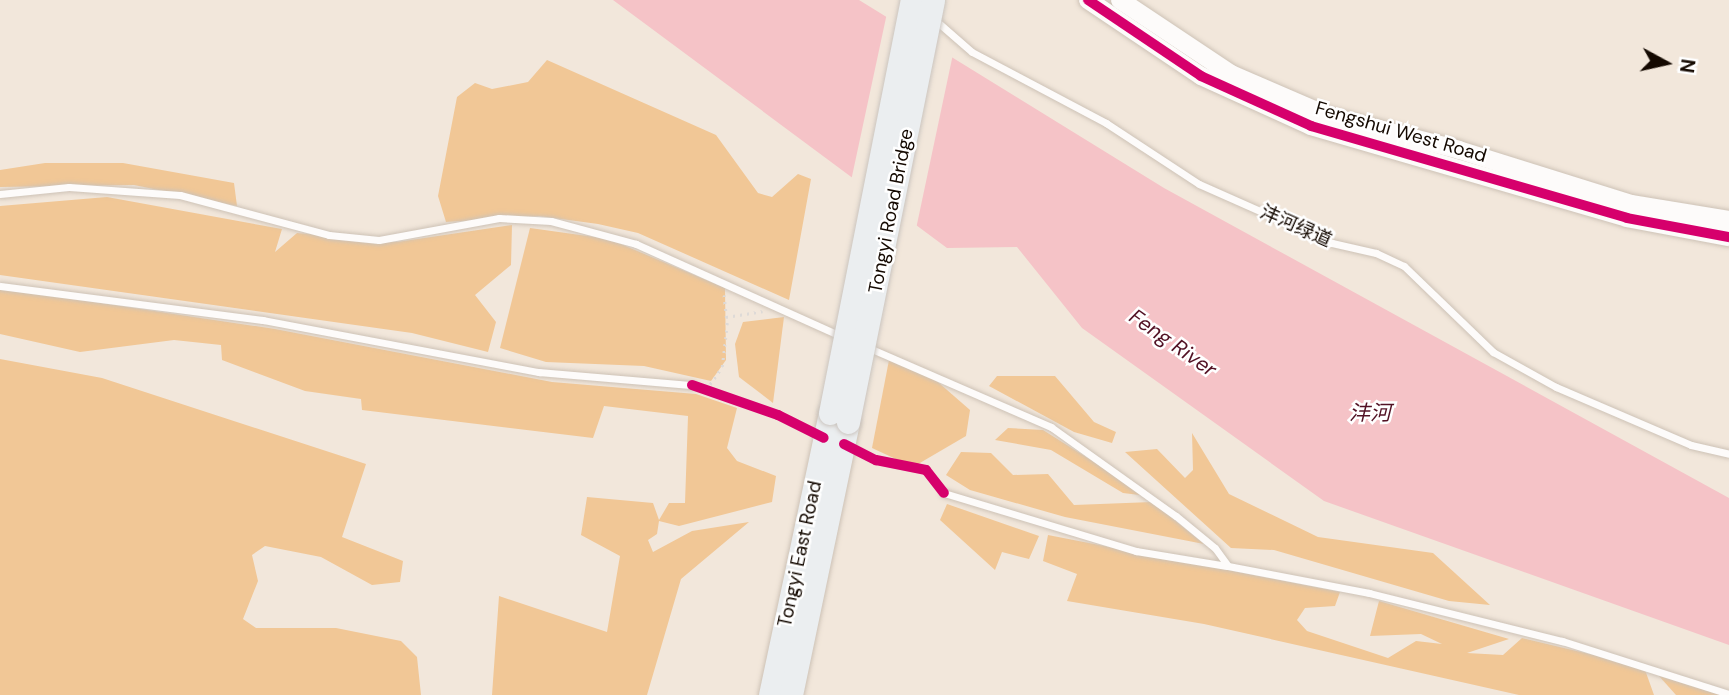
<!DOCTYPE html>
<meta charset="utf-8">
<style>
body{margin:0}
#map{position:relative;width:1729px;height:695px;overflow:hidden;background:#f2e7db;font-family:"DM Sans","Noto Sans SC",sans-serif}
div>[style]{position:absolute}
.green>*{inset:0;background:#f1c796}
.water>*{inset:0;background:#f5c3c7}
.pier>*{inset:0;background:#f2e7db}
.path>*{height:2.5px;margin-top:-1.25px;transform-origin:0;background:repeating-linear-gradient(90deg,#dedad7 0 2px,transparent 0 7px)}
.roads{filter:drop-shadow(0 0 2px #cdc2b6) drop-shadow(0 0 2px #cdc2b6)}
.service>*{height:7px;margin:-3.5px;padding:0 3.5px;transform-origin:3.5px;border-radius:3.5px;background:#fdfbfa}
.tertiary>*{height:18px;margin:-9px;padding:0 9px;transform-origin:9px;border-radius:9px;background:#fdfbfa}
.primary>*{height:23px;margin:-11.5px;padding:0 11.5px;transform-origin:11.5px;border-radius:11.5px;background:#ebeef0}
.bridges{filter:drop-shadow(0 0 2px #cbc5bf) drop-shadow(0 0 2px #cbc5bf)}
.primary-bridge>*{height:23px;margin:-11.5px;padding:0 11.5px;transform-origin:11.5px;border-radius:11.5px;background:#ebeef0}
.cycleway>*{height:10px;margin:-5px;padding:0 5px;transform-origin:5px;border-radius:5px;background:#d6006c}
span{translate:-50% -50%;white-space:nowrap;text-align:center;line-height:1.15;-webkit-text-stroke:5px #fff;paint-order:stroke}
.street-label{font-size:19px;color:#140901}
.water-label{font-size:21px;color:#521124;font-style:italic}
.north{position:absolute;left:1631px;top:28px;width:70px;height:70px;-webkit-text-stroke:5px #fff;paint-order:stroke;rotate:98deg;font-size:19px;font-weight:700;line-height:28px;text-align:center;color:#140901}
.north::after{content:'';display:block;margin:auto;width:24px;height:32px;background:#140901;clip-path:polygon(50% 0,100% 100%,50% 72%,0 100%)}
</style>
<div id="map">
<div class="green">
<i style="clip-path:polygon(547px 60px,716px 135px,758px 193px,772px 197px,798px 174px,811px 179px,789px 300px,638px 233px,598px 224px,539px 216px,446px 222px,438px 196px,457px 97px,475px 83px,492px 89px,528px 82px)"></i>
<i style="clip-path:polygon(45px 163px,123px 163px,234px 183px,237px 206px,134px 185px,0 187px,0 170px)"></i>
<i style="clip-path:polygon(107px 197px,282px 229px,275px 252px,297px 233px,397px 242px,512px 225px,511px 265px,475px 295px,496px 322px,488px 352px,412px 333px,0 275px,0 206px)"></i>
<i style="clip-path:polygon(530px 228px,609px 239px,725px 288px,726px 360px,711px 381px,644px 366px,546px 362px,500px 348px)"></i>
<i style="clip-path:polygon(0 288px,275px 329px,552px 382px,696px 394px,737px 408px,727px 448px,737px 461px,776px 476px,772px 502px,679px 526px,659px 521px,657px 534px,648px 540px,653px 552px,692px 531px,749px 522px,681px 579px,647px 695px,492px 695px,499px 596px,607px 632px,620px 556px,581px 535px,587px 497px,653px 503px,659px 520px,669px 503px,685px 503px,688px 416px,604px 406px,593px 438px,362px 410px,361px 399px,305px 391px,222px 360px,221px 345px,174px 340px,80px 352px,0 334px)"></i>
<i style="clip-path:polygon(784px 317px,773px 403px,739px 377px,735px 344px,743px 322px)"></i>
<i style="clip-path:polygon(0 359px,102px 378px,366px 464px,342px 537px,403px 561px,400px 582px,372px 585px,321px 557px,265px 546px,252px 555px,258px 581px,243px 619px,256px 628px,336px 628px,401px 641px,417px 657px,421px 695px,0 695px)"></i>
<i style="clip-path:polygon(889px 360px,931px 376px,970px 410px,966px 436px,913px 467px,872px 448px)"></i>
<i style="clip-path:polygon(997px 376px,1055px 376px,1094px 422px,1116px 432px,1112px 443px,1074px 432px,989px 386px)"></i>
<i style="clip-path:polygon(1008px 428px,1043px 430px,1148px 496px,1123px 493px,1051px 450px,995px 440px)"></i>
<i style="clip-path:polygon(1192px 433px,1229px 494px,1318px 537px,1433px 553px,1490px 605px,1449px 601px,1274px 550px,1231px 548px,1125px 452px,1157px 449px,1185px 478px,1193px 470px)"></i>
<i style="clip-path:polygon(961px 452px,991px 453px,1013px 475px,1048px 474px,1074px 505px,1152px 502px,1204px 544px,1065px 517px,970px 490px,946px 475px)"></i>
<i style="clip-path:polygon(947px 504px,1039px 536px,1029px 559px,1002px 552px,995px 570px,940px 520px)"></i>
<i style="clip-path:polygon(1048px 535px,1340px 592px,1335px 606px,1305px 608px,1297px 620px,1307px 631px,1388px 658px,1416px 641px,1442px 644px,1421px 634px,1370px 636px,1379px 601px,1509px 639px,1467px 653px,1503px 655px,1522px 638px,1644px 667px,1654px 695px,1519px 695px,1204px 624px,1067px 601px,1077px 574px,1043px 561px)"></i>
<i style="clip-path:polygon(1659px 676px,1721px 695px,1676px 695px)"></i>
</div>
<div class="water">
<i style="clip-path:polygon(613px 0,859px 0,1164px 188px,1729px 498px,1729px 645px,1324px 501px,1082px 328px,1017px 247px,947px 248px)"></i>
</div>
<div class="pier">
<i style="clip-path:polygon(887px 13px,953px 54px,916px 229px,851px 181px)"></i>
</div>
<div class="path">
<i style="left:726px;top:317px;width:37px;rotate:-9deg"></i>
<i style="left:706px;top:390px;width:28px;rotate:-55deg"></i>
<i style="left:722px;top:367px;width:42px;rotate:-83.2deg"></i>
<i style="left:727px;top:325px;width:30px;rotate:-96deg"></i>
</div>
<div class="roads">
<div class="service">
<i style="left:934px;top:19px;width:50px;rotate:41deg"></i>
<i style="left:972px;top:52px;width:152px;rotate:27.9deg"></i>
<i style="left:1106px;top:123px;width:111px;rotate:33.3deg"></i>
<i style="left:1199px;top:184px;width:145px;rotate:23.9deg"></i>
<i style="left:1332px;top:243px;width:45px;rotate:12.8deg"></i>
<i style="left:1376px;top:253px;width:31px;rotate:25deg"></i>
<i style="left:1404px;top:266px;width:124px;rotate:44deg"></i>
<i style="left:1493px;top:352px;width:72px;rotate:29.1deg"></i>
<i style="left:1556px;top:387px;width:147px;rotate:23.2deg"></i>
<i style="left:1691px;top:445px;width:39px;rotate:13deg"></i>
<i style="left:0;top:194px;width:69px;rotate:-5.8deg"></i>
<i style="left:69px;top:187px;width:111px;rotate:4.1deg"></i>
<i style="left:180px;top:195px;width:154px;rotate:15deg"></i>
<i style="left:329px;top:235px;width:50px;rotate:5.7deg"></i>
<i style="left:379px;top:240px;width:122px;rotate:-10.4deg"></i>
<i style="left:499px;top:218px;width:52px;rotate:3.3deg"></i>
<i style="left:551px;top:221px;width:88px;rotate:15.1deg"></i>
<i style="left:636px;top:244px;width:227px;rotate:24.2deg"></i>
<i style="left:0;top:286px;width:265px;rotate:7.4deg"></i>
<i style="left:263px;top:320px;width:281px;rotate:10.7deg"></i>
<i style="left:539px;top:372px;width:154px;rotate:4.9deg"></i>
<i style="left:867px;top:347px;width:201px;rotate:23.5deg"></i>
<i style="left:1051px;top:427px;width:153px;rotate:35.5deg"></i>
<i style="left:1176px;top:516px;width:50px;rotate:39.4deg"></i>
<i style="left:1215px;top:548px;width:22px;rotate:54deg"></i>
<i style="left:1228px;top:566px;width:144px;rotate:10.8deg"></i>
<i style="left:1369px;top:593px;width:199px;rotate:14deg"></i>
<i style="left:1562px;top:641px;width:175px;rotate:17.6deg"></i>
<i style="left:944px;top:493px;width:201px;rotate:16.8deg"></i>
<i style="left:1136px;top:551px;width:92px;rotate:9.4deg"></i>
</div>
<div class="tertiary">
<i style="left:1088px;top:0;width:136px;rotate:33.9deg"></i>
<i style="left:1201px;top:76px;width:121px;rotate:24.4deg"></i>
<i style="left:1311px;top:126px;width:329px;rotate:16.2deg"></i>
<i style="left:1627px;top:218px;width:104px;rotate:10.6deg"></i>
<i style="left:1120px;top:0;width:133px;rotate:33.7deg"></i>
<i style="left:1231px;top:74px;width:106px;rotate:23.4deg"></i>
<i style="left:1328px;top:116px;width:135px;rotate:14.5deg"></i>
<i style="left:1459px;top:150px;width:180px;rotate:17.4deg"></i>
<i style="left:1631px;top:204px;width:99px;rotate:9.3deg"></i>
</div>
<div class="primary">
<i style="left:770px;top:695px;width:288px;rotate:-78deg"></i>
<i style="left:791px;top:695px;width:279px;rotate:-78.2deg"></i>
</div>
</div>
<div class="bridges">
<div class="primary-bridge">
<i style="left:830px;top:413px;width:421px;rotate:-78.8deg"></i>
<i style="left:848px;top:422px;width:430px;rotate:-78.6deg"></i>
</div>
</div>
<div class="cycleway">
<i style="left:1088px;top:0;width:136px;rotate:33.9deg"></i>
<i style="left:1201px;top:76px;width:121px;rotate:24.4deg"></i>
<i style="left:1311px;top:126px;width:329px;rotate:16.2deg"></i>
<i style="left:1627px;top:218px;width:104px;rotate:10.6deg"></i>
<i style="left:692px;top:385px;width:91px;rotate:19.2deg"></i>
<i style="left:778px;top:415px;width:51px;rotate:26.6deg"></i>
<i style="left:844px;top:444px;width:36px;rotate:27deg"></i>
<i style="left:876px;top:460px;width:51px;rotate:11.3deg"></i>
<i style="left:926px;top:470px;width:29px;rotate:52deg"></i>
</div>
<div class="street-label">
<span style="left:1401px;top:132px;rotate:16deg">Fengshui West Road</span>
<span style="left:891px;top:211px;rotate:-79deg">Tongyi Road Bridge</span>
<span style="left:1296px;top:226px;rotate:24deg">沣河绿道</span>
<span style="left:800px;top:554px;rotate:-78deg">Tongyi East Road</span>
</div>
<div class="water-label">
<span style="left:1173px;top:343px;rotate:35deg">Feng River</span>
<span style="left:1370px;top:413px">沣河</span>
</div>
<div class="north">N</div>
</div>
